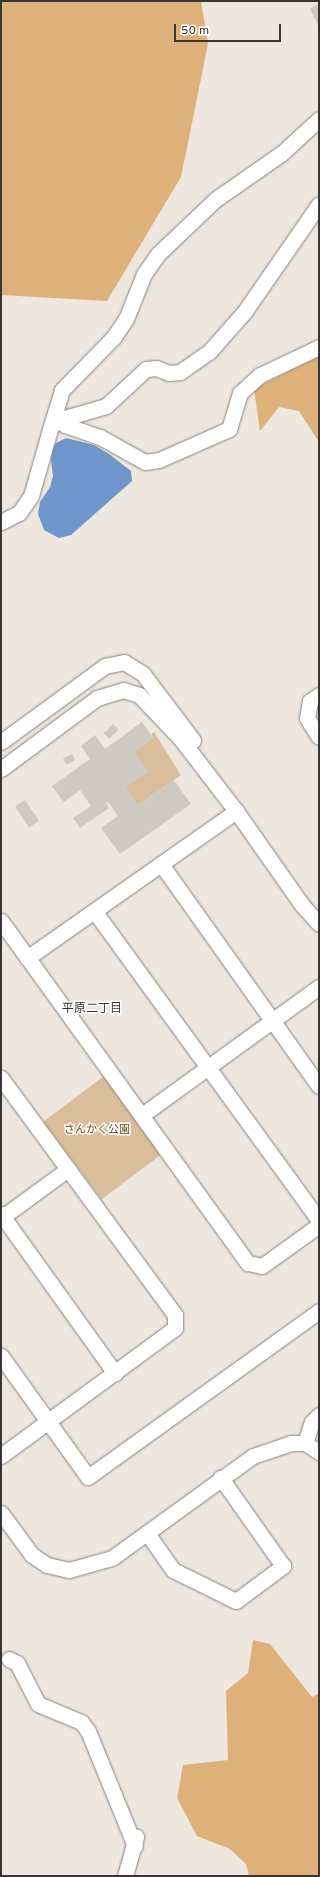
<!DOCTYPE html>
<meta charset="utf-8">
<style>
body{margin:0}
#map{position:relative;width:320px;height:1877px;overflow:hidden;background:#ede7e0;font-family:Overpass,"Noto Sans JP",sans-serif}
div>[style]{position:absolute}
.green>*{inset:0;background:#dabd9b;transform-origin:0 0}
.forest>*{inset:0;background:#dfb17a}
.water>*{inset:0;background:#6e96ca}
.building>*{inset:0;background:#cfc9c3;transform-origin:0 0}
.roads{filter:drop-shadow(0 0 1px #87827c) drop-shadow(0 0 1px #87827c)}
.minor>*{height:15px;margin:-7.5px;padding:0 7.5px;transform-origin:7.5px;border-radius:7.5px;background:#fff}
span{translate:-50% -50%;white-space:nowrap;text-align:center;line-height:1.15;-webkit-text-stroke:3px #fff;paint-order:stroke}
.park-label{font-size:11px;color:#67471d}
.neighbourhood-label{font-size:12px;color:#383634}
.frame{position:absolute;inset:0;border:2px solid #383634;pointer-events:none}
.scale{position:absolute;left:174px;top:24px;width:107px;height:18px;box-sizing:border-box;border:2px solid #383634;border-top:0;padding-left:5px;font-size:12px;line-height:14px;white-space:nowrap;color:#383634;-webkit-text-stroke:3px #fff;paint-order:stroke}
</style>
<div id="map">
<div class="green">
<i style="clip-path:polygon(154px 732px,181px 775px,138px 805px,125px 787px,148px 772px,134px 752px,153px 738px,151px 734px)"></i>
<i style="left:104px;top:1076px;width:97px;height:76px;rotate:53deg"></i>
</div>
<div class="forest">
<i style="clip-path:polygon(1px 1px,201px 1px,208px 44px,181px 177px,107px 301px,1px 295px)"></i>
<i style="clip-path:polygon(319px 356px,319px 442px,299px 411px,279px 407px,260px 431px,254px 389px)"></i>
<i style="clip-path:polygon(253px 1640px,270px 1644px,312px 1697px,319px 1693px,319px 1876px,249px 1876px,246px 1864px,230px 1849px,197px 1836px,177px 1798px,183px 1765px,228px 1760px,226px 1691px,248px 1673px)"></i>
</div>
<div class="water">
<i style="clip-path:polygon(66px 438px,94px 445px,109px 454px,131px 471px,132px 481px,71px 535px,59px 538px,44px 530px,38px 514px,40px 502px,50px 487px,53px 476px,51px 460px,52px 449px,56px 443px)"></i>
</div>
<div class="building">
<i style="clip-path:polygon(319px 3px,319px 27px,310px 9px)"></i>
<i style="clip-path:polygon(142px 722px,153px 738px,134px 752px,148px 772px,125px 787px,138px 805px,174px 780px,191px 804px,120px 854px,101px 828px,118px 816px,108px 802px,106px 803px,109px 808px,80px 828px,73px 818px,91px 806px,80px 790px,64px 802px,52px 786px,90px 759px,81px 746px,95px 735px,105px 749px)"></i>
<i style="left:113px;top:724px;width:8px;height:13px;rotate:45deg"></i>
<i style="left:72px;top:754px;width:7px;height:10px;rotate:63deg"></i>
<i style="left:25px;top:800px;width:25px;height:12px;rotate:56deg"></i>
</div>
<div class="roads">
<div class="minor">
<i style="left:61px;top:419px;width:7px;rotate:56deg"></i>
<i style="left:65px;top:425px;width:37px;rotate:19deg"></i>
<i style="left:100px;top:437px;width:51px;rotate:29.1deg"></i>
<i style="left:145px;top:462px;width:14px;rotate:-8deg"></i>
<i style="left:159px;top:460px;width:77px;rotate:-23.9deg"></i>
<i style="left:229px;top:429px;width:38px;rotate:-73deg"></i>
<i style="left:240px;top:393px;width:27px;rotate:-42deg"></i>
<i style="left:260px;top:375px;width:65px;rotate:-25.4deg"></i>
<i style="left:51px;top:426px;width:38px;rotate:-73deg"></i>
<i style="left:62px;top:390px;width:73px;rotate:-45.6deg"></i>
<i style="left:113px;top:338px;width:23px;rotate:-56deg"></i>
<i style="left:126px;top:319px;width:48px;rotate:-68.2deg"></i>
<i style="left:144px;top:274px;width:24px;rotate:-55deg"></i>
<i style="left:158px;top:254px;width:80px;rotate:-43.5deg"></i>
<i style="left:216px;top:199px;width:80px;rotate:-34.9deg"></i>
<i style="left:282px;top:153px;width:50px;rotate:-42.6deg"></i>
<i style="left:1px;top:522px;width:20px;rotate:-27deg"></i>
<i style="left:19px;top:513px;width:21px;rotate:-55deg"></i>
<i style="left:31px;top:496px;width:73px;rotate:-74.1deg"></i>
<i style="left:51px;top:426px;width:12px;rotate:-35deg"></i>
<i style="left:61px;top:419px;width:47px;rotate:-16.1deg"></i>
<i style="left:106px;top:406px;width:54px;rotate:-42.8deg"></i>
<i style="left:146px;top:369px;width:10px;rotate:-6deg"></i>
<i style="left:156px;top:368px;width:14px;rotate:21deg"></i>
<i style="left:169px;top:373px;width:11px;rotate:-5deg"></i>
<i style="left:180px;top:372px;width:35px;rotate:-35deg"></i>
<i style="left:209px;top:352px;width:55px;rotate:-48.7deg"></i>
<i style="left:245px;top:311px;width:130px;rotate:-55.3deg"></i>
<i style="left:319px;top:695px;width:11px;rotate:146deg"></i>
<i style="left:310px;top:701px;width:17px;rotate:100deg"></i>
<i style="left:307px;top:718px;width:22px;rotate:58deg"></i>
<i style="left:1px;top:742px;width:129px;rotate:-36.2deg"></i>
<i style="left:105px;top:666px;width:19px;rotate:-12deg"></i>
<i style="left:124px;top:662px;width:22px;rotate:32deg"></i>
<i style="left:143px;top:674px;width:83px;rotate:52.9deg"></i>
<i style="left:1px;top:769px;width:119px;rotate:-36.5deg"></i>
<i style="left:97px;top:698px;width:27px;rotate:-17deg"></i>
<i style="left:123px;top:690px;width:17px;rotate:17deg"></i>
<i style="left:139px;top:695px;width:59px;rotate:46.4deg"></i>
<i style="left:180px;top:738px;width:92px;rotate:52.5deg"></i>
<i style="left:236px;top:811px;width:115px;rotate:54.9deg"></i>
<i style="left:302px;top:905px;width:25px;rotate:48deg"></i>
<i style="left:161px;top:864px;width:272px;rotate:54.6deg"></i>
<i style="left:95px;top:912px;width:381px;rotate:54deg"></i>
<i style="left:1px;top:921px;width:422px;rotate:54.2deg"></i>
<i style="left:248px;top:1263px;width:14px;rotate:12deg"></i>
<i style="left:262px;top:1266px;width:70px;rotate:-35.7deg"></i>
<i style="left:27px;top:958px;width:256px;rotate:-35.1deg"></i>
<i style="left:1px;top:1078px;width:294px;rotate:53.7deg"></i>
<i style="left:175px;top:1315px;width:13px;rotate:90deg"></i>
<i style="left:175px;top:1328px;width:216px;rotate:143.7deg"></i>
<i style="left:142px;top:1115px;width:218px;rotate:-35.9deg"></i>
<i style="left:1px;top:1214px;width:196px;rotate:54.4deg"></i>
<i style="left:1px;top:1218px;width:83px;rotate:-36.2deg"></i>
<i style="left:1px;top:1356px;width:149px;rotate:54.3deg"></i>
<i style="left:88px;top:1477px;width:284px;rotate:-35.7deg"></i>
<i style="left:305px;top:1443px;width:22px;rotate:-72deg"></i>
<i style="left:312px;top:1422px;width:10px;rotate:-45deg"></i>
<i style="left:1px;top:1513px;width:52px;rotate:53.6deg"></i>
<i style="left:32px;top:1555px;width:18px;rotate:34deg"></i>
<i style="left:47px;top:1565px;width:23px;rotate:13deg"></i>
<i style="left:69px;top:1570px;width:45px;rotate:-15.6deg"></i>
<i style="left:112px;top:1558px;width:174px;rotate:-35.9deg"></i>
<i style="left:253px;top:1456px;width:40px;rotate:-18.9deg"></i>
<i style="left:291px;top:1443px;width:14px"></i>
<i style="left:305px;top:1443px;width:17px;rotate:33deg"></i>
<i style="left:147px;top:1533px;width:45px;rotate:54.9deg"></i>
<i style="left:173px;top:1570px;width:70px;rotate:26.2deg"></i>
<i style="left:236px;top:1601px;width:59px;rotate:-36.7deg"></i>
<i style="left:283px;top:1566px;width:108px;rotate:-125.2deg"></i>
<i style="left:9px;top:1659px;width:9px;rotate:27deg"></i>
<i style="left:17px;top:1663px;width:46px;rotate:62.9deg"></i>
<i style="left:38px;top:1704px;width:47px;rotate:22.7deg"></i>
<i style="left:81px;top:1722px;width:11px;rotate:52deg"></i>
<i style="left:88px;top:1731px;width:124px;rotate:67.8deg"></i>
<i style="left:125px;top:1876px;width:41px;rotate:-74.2deg"></i>
</div>
</div>
<div class="park-label">
<span style="left:97px;top:1130px">さんかく公園</span>
</div>
<div class="neighbourhood-label">
<span style="left:92px;top:1010px">平原二丁目</span>
</div>
<div class="frame"></div>
<div class="scale">50 m</div>
</div>
